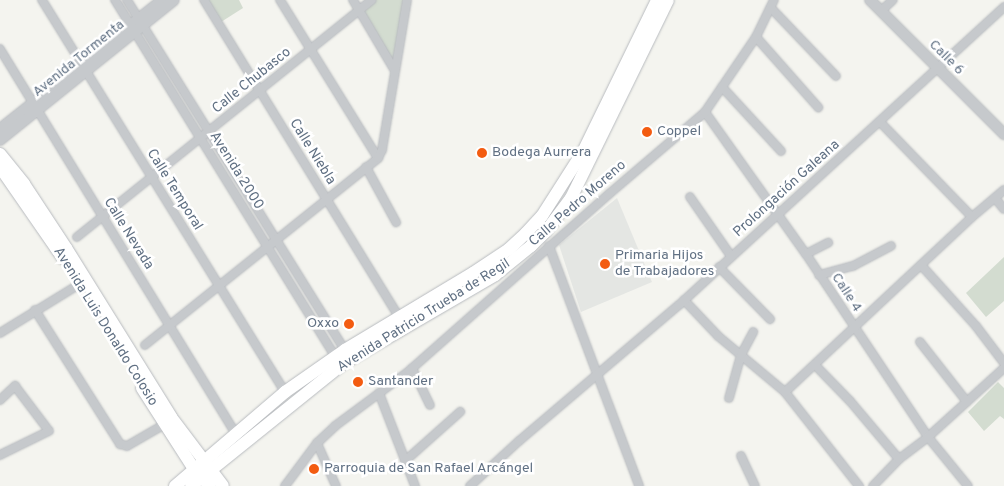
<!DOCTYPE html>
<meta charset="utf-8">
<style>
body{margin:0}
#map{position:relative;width:1004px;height:486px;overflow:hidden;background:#f4f4ef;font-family:Overpass,sans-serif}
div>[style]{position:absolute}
.built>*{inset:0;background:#e4e6e3}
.green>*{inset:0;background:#d3dcd0}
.roads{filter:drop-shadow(0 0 1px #b8bbbf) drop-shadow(0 0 1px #b8bbbf)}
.minor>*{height:8px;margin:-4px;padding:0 4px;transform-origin:4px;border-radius:4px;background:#c6c9cc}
.tertiary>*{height:10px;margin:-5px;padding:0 5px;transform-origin:5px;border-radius:5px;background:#c6c9cc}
.primary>*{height:12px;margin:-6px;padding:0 6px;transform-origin:6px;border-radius:6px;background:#fff}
.dots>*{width:14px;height:14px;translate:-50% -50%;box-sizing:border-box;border:2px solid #fff;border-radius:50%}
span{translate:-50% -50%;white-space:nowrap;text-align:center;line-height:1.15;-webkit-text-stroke:5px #fff;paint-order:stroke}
.street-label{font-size:14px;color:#607083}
.poi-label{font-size:14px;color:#607083}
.left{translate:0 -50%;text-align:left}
.right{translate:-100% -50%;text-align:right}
</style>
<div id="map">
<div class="built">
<i style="clip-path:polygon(617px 198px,652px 282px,581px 312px,559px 245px)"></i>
</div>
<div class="green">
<i style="clip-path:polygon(208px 0,239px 0,243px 8px,221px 22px)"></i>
<i style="clip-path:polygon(372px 0,405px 0,396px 68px,359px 10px)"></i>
<i style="clip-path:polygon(1004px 257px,1004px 301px,986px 317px,966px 293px)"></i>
<i style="clip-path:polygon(998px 382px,1004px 388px,1004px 419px,1000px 416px,984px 431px,968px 412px)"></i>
</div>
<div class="roads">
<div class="minor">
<i style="left:42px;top:0;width:461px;rotate:58.2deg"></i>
<i style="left:115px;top:0;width:418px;rotate:58.3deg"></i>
<i style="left:127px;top:0;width:412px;rotate:58.1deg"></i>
<i style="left:204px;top:0;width:372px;rotate:58.4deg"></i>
<i style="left:280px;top:0;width:186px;rotate:58.2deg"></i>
<i style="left:353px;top:0;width:82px;rotate:59.4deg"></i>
<i style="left:771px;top:8px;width:94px;rotate:46.3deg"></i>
<i style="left:881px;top:11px;width:16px;rotate:-43deg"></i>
<i style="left:756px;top:37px;width:94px;rotate:48.5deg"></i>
<i style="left:0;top:49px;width:449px;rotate:58.5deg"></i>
<i style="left:722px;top:87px;width:87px;rotate:47.3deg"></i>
<i style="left:705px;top:112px;width:174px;rotate:54.6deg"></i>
<i style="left:806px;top:254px;width:220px;rotate:56.3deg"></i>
<i style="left:928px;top:437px;width:63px;rotate:50.8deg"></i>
<i style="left:880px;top:122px;width:132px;rotate:45.9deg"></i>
<i style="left:366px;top:167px;width:63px;rotate:61.4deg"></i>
<i style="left:690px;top:197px;width:72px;rotate:55.2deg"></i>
<i style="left:995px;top:198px;width:14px;rotate:51deg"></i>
<i style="left:77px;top:237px;width:378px;rotate:-38.8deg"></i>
<i style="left:549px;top:246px;width:256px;rotate:69.4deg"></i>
<i style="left:806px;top:254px;width:25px;rotate:-27deg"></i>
<i style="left:921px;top:265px;width:82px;rotate:48deg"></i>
<i style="left:976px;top:326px;width:46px;rotate:52.9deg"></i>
<i style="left:719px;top:267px;width:73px;rotate:45.6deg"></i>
<i style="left:819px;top:275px;width:35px;rotate:-15deg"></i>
<i style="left:853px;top:266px;width:43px;rotate:-27.8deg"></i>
<i style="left:684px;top:300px;width:50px;rotate:46.6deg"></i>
<i style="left:718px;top:336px;width:87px;rotate:39.9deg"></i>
<i style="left:785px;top:392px;width:120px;rotate:51.8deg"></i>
<i style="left:35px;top:310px;width:159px;rotate:57.6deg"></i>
<i style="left:120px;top:444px;width:7px;rotate:16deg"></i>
<i style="left:127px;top:446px;width:44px;rotate:-30.1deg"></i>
<i style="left:0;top:333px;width:101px;rotate:-31.6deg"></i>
<i style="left:920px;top:342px;width:76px;rotate:51.9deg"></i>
<i style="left:145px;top:345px;width:299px;rotate:-38.7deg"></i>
<i style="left:378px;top:158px;width:9px;rotate:-63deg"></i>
<i style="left:382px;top:150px;width:152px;rotate:-80.5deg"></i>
<i style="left:815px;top:365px;width:50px;rotate:45.8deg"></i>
<i style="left:850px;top:401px;width:76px;rotate:49.8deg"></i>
<i style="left:412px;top:368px;width:41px;rotate:64.1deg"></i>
<i style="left:785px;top:392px;width:256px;rotate:-43.1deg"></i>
<i style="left:972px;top:217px;width:42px;rotate:-40.2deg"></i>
<i style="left:379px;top:393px;width:100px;rotate:68.8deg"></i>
<i style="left:729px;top:398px;width:45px;rotate:-74.4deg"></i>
<i style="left:741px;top:355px;width:26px;rotate:-62deg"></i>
<i style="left:0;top:400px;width:21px;rotate:-43deg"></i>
<i style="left:15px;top:386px;width:56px;rotate:52.9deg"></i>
<i style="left:49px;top:431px;width:55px;rotate:153.9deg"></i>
<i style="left:317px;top:443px;width:47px;rotate:66.2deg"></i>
<i style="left:741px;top:456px;width:33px;rotate:65deg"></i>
<i style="left:405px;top:461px;width:74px;rotate:-41.7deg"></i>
<i style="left:285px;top:486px;width:54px;rotate:-53.3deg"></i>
<i style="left:317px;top:443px;width:25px;rotate:-43deg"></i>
<i style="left:335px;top:426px;width:92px;rotate:-36.6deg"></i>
<i style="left:409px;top:371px;width:267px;rotate:-41.5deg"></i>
<i style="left:609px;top:194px;width:126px;rotate:-40.5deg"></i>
<i style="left:705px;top:112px;width:91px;rotate:-55.8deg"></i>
<i style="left:756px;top:37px;width:41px;rotate:-64.1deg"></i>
<i style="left:470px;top:486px;width:67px;rotate:-42.6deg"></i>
<i style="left:519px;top:441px;width:210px;rotate:-40.4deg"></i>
<i style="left:679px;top:305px;width:441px;rotate:-42.5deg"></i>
<i style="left:873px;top:486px;width:37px;rotate:-46deg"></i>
<i style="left:899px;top:459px;width:36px;rotate:-37deg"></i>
<i style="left:928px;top:437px;width:103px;rotate:-42.2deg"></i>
</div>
<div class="tertiary">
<i style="left:870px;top:0;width:190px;rotate:45deg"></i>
<i style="left:0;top:129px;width:207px;rotate:-38.5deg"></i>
<i style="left:0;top:140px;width:223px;rotate:-38.8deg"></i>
</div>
<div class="primary">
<i style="left:0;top:154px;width:38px;rotate:51deg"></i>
<i style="left:24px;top:184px;width:77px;rotate:56.7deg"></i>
<i style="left:66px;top:248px;width:199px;rotate:58.1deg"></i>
<i style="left:171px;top:417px;width:86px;rotate:53deg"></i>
<i style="left:0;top:167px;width:111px;rotate:55.3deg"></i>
<i style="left:142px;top:388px;width:96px;rotate:57.3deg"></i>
<i style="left:194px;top:469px;width:23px;rotate:47deg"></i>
<i style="left:175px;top:486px;width:145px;rotate:-40.5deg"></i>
<i style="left:285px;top:392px;width:73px;rotate:-35deg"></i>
<i style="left:345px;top:350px;width:149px;rotate:-31deg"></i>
<i style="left:473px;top:273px;width:43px;rotate:-33.7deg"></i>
<i style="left:509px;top:249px;width:23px;rotate:-43deg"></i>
<i style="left:526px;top:233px;width:23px;rotate:-47deg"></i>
<i style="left:542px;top:216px;width:78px;rotate:-57.5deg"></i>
<i style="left:584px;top:150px;width:167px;rotate:-64deg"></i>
<i style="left:191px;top:486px;width:196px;rotate:-38.8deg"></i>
<i style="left:344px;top:363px;width:175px;rotate:-30.2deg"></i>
<i style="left:495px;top:275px;width:46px;rotate:-38.9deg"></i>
<i style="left:531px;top:246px;width:21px;rotate:-45deg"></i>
<i style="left:546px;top:231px;width:41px;rotate:-52.9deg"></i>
<i style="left:571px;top:198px;width:220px;rotate:-63.9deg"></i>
</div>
</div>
<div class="dots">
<i style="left:647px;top:132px;background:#f35c11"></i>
<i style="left:482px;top:153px;background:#f35c11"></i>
<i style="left:605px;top:264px;background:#f35c11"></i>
<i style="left:349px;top:324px;background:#f35c11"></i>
<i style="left:358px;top:382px;background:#f35c11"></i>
<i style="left:314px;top:469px;background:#f35c11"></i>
</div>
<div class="street-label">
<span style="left:946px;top:58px;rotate:45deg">Calle 6</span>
<span style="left:79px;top:59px;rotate:-39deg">Avenida Tormenta</span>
<span style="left:252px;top:81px;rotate:-39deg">Calle Chubasco</span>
<span style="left:312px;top:152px;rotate:58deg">Calle Niebla</span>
<span style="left:236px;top:171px;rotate:58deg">Avenida 2000</span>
<span style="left:787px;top:189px;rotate:-42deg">Prolongación Galeana</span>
<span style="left:174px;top:190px;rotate:58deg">Calle Temporal</span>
<span style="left:578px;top:204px;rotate:-41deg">Calle Pedro Moreno</span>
<span style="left:128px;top:234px;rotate:58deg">Calle Nevada</span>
<span style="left:846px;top:293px;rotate:57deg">Calle 4</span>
<span style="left:424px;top:316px;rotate:-32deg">Avenida Patricio Trueba de Regil</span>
<span style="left:105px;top:327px;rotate:58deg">Avenida Luis Donaldo Colosio</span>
</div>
<div class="poi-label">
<span class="left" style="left:657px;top:132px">Coppel</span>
<span class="left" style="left:492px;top:153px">Bodega Aurrera</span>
<span class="left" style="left:615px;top:264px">Primaria Hijos<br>de Trabajadores</span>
<span class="right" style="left:339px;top:324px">Oxxo</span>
<span class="left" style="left:368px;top:382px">Santander</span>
<span class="left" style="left:324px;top:469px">Parroquia de San Rafael Arcángel</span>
</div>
</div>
